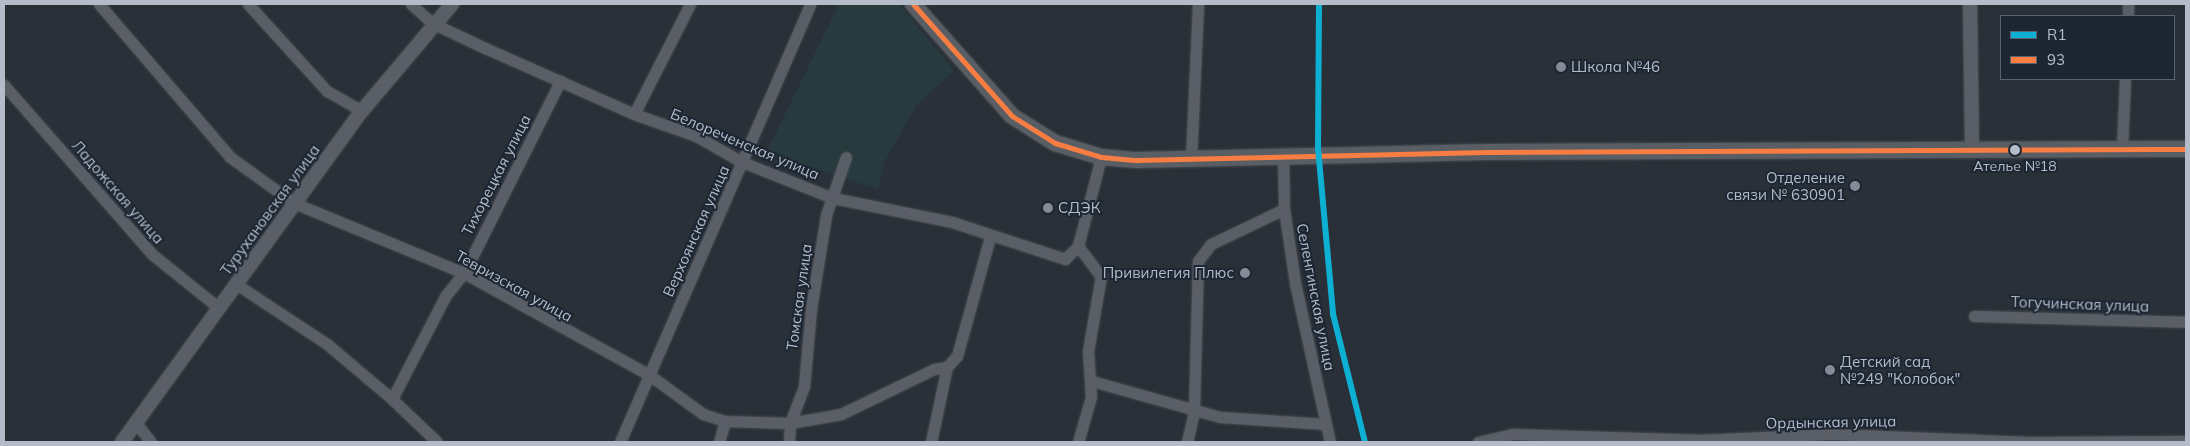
<!DOCTYPE html>
<meta charset="utf-8">
<style>
body{margin:0}
#map{position:relative;width:2190px;height:446px;overflow:hidden;background:#2a3038;font-family:Mulish,sans-serif}
div>[style]{position:absolute}
.green>*{inset:0;background:#273a3e}
.roads{filter:drop-shadow(0 0 1px #484c53) drop-shadow(0 0 1px #484c53)}
.minor>*{height:11px;margin:-5.5px;padding:0 5.5px;transform-origin:5.5px;border-radius:5.5px;background:#5a5e66}
.tertiary>*{height:14px;margin:-7px;padding:0 7px;transform-origin:7px;border-radius:7px;background:#5a5e66}
.secondary>*{height:16px;margin:-8px;padding:0 8px;transform-origin:8px;border-radius:8px;background:#595d64}
.bus-1>*{height:5px;margin:-2.5px;padding:0 2.5px;transform-origin:2.5px;border-radius:2.5px;background:#f77d43}
.rail-1>*{height:6px;margin:-3px;padding:0 3px;transform-origin:3px;border-radius:3px;background:#0dafd3}
.dots>*{width:14px;height:14px;translate:-50% -50%;box-sizing:border-box;border:2px solid #1d2633;border-radius:50%}
span{translate:-50% -50%;white-space:nowrap;text-align:center;line-height:1.15;-webkit-text-stroke:4px #1d2633;paint-order:stroke}
.bus-label{font-size:14px;color:#b4bcc9}
.poi-label{font-size:15px;color:#b4bcc9}
.left{translate:0 -50%;text-align:left}
.right{translate:-100% -50%;text-align:right}
.street-label{font-size:15px;color:#b4bcc9}
.frame{position:absolute;inset:0;border:5px solid #b4bcc9;pointer-events:none}
.legend{position:absolute;left:2000px;top:15px;width:175px;height:65px;box-sizing:border-box;background:#1d2633;border:1px solid #59626f;margin:0;padding:6px 9px;list-style:none;font-size:15px;color:#b4bcc9}
.legend li{display:flex;align-items:center;gap:10px;height:25px}
.legend b{width:25px;border:1px solid #59626f}
</style>
<div id="map">
<div class="green">
<i style="clip-path:polygon(839px 4px,899px 4px,954px 71px,917px 104px,884px 163px,878px 189px,766px 153px)"></i>
</div>
<div class="roads">
<div class="minor">
<i style="left:99px;top:4px;width:201px;rotate:49.4deg"></i>
<i style="left:230px;top:157px;width:79px;rotate:35.7deg"></i>
<i style="left:294px;top:203px;width:184px;rotate:22.4deg"></i>
<i style="left:464px;top:273px;width:210px;rotate:28.8deg"></i>
<i style="left:648px;top:374px;width:68px;rotate:36deg"></i>
<i style="left:703px;top:414px;width:23px;rotate:18deg"></i>
<i style="left:725px;top:421px;width:65px;rotate:1.8deg"></i>
<i style="left:790px;top:423px;width:52px;rotate:-10deg"></i>
<i style="left:841px;top:414px;width:103px;rotate:-25.8deg"></i>
<i style="left:934px;top:369px;width:13px;rotate:-9deg"></i>
<i style="left:248px;top:4px;width:118px;rotate:47.8deg"></i>
<i style="left:327px;top:91px;width:40px;rotate:29.7deg"></i>
<i style="left:411px;top:4px;width:28px;rotate:42deg"></i>
<i style="left:432px;top:23px;width:59px;rotate:25.3deg"></i>
<i style="left:485px;top:48px;width:163px;rotate:23.9deg"></i>
<i style="left:634px;top:114px;width:66px;rotate:19.5deg"></i>
<i style="left:696px;top:136px;width:53px;rotate:29.5deg"></i>
<i style="left:742px;top:162px;width:98px;rotate:21.6deg"></i>
<i style="left:833px;top:198px;width:121px;rotate:11.4deg"></i>
<i style="left:952px;top:222px;width:119px;rotate:18.1deg"></i>
<i style="left:1065px;top:259px;width:18px;rotate:-45deg"></i>
<i style="left:1078px;top:246px;width:92px;rotate:-75.5deg"></i>
<i style="left:2128px;top:16px;width:12px;rotate:-90deg"></i>
<i style="left:4px;top:85px;width:226px;rotate:48.8deg"></i>
<i style="left:153px;top:255px;width:85px;rotate:38.8deg"></i>
<i style="left:634px;top:114px;width:123px;rotate:-63deg"></i>
<i style="left:2122px;top:148px;width:69px;rotate:-87.5deg"></i>
<i style="left:1283px;top:155px;width:54px;rotate:88.9deg"></i>
<i style="left:1284px;top:209px;width:75px;rotate:81.5deg"></i>
<i style="left:1295px;top:283px;width:163px;rotate:77.6deg"></i>
<i style="left:1191px;top:159px;width:155px;rotate:-87.4deg"></i>
<i style="left:1078px;top:246px;width:38px;rotate:53deg"></i>
<i style="left:1101px;top:276px;width:76px;rotate:99.8deg"></i>
<i style="left:1088px;top:351px;width:46px;rotate:86.3deg"></i>
<i style="left:1091px;top:397px;width:47px;rotate:106.1deg"></i>
<i style="left:236px;top:284px;width:109px;rotate:33.4deg"></i>
<i style="left:327px;top:344px;width:85px;rotate:40.2deg"></i>
<i style="left:392px;top:399px;width:117px;rotate:-62.6deg"></i>
<i style="left:446px;top:295px;width:28px;rotate:-51deg"></i>
<i style="left:464px;top:273px;width:215px;rotate:-63.4deg"></i>
<i style="left:1974px;top:316px;width:212px;rotate:1.6deg"></i>
<i style="left:1092px;top:381px;width:133px;rotate:15.7deg"></i>
<i style="left:1220px;top:417px;width:106px;rotate:3.8deg"></i>
<i style="left:392px;top:399px;width:62px;rotate:43.7deg"></i>
<i style="left:136px;top:423px;width:24px;rotate:52deg"></i>
<i style="left:620px;top:442px;width:477px;rotate:-66.5deg"></i>
<i style="left:719px;top:442px;width:22px;rotate:-74deg"></i>
<i style="left:789px;top:442px;width:19px;rotate:-87deg"></i>
<i style="left:790px;top:423px;width:39px;rotate:-69deg"></i>
<i style="left:804px;top:387px;width:78px;rotate:-84.9deg"></i>
<i style="left:811px;top:309px;width:95px;rotate:-80.9deg"></i>
<i style="left:826px;top:215px;width:61px;rotate:-71deg"></i>
<i style="left:931px;top:442px;width:77px;rotate:-78deg"></i>
<i style="left:947px;top:367px;width:15px;rotate:-48deg"></i>
<i style="left:957px;top:356px;width:123px;rotate:-74.5deg"></i>
<i style="left:1187px;top:442px;width:32px;rotate:-77deg"></i>
<i style="left:1194px;top:411px;width:150px;rotate:-88.5deg"></i>
<i style="left:1198px;top:261px;width:21px;rotate:-53deg"></i>
<i style="left:1211px;top:244px;width:81px;rotate:-25.6deg"></i>
<i style="left:1478px;top:442px;width:36px;rotate:-13deg"></i>
<i style="left:1513px;top:434px;width:186px;rotate:1.8deg"></i>
<i style="left:1699px;top:440px;width:132px;rotate:-2.6deg"></i>
<i style="left:1831px;top:434px;width:199px;rotate:2.3deg"></i>
<i style="left:2030px;top:442px;width:156px;rotate:-0.4deg"></i>
</div>
<div class="tertiary">
<i style="left:1970px;top:4px;width:147px;rotate:89.2deg"></i>
<i style="left:122px;top:442px;width:409px;rotate:-54.1deg"></i>
<i style="left:362px;top:111px;width:140px;rotate:-49.9deg"></i>
</div>
<div class="secondary">
<i style="left:913px;top:4px;width:149px;rotate:48.5deg"></i>
<i style="left:1012px;top:116px;width:51px;rotate:32.1deg"></i>
<i style="left:1055px;top:143px;width:48px;rotate:16.9deg"></i>
<i style="left:1101px;top:157px;width:36px;rotate:5deg"></i>
<i style="left:1137px;top:160px;width:349px;rotate:-1.3deg"></i>
<i style="left:1486px;top:152px;width:700px;rotate:-0.25deg"></i>
</div>
</div>
<div class="bus-1">
<i style="left:913px;top:4px;width:149px;rotate:48.5deg"></i>
<i style="left:1012px;top:116px;width:51px;rotate:32.1deg"></i>
<i style="left:1055px;top:143px;width:48px;rotate:16.9deg"></i>
<i style="left:1101px;top:157px;width:36px;rotate:5deg"></i>
<i style="left:1137px;top:160px;width:349px;rotate:-1.3deg"></i>
<i style="left:1486px;top:152px;width:700px;rotate:-0.25deg"></i>
</div>
<div class="rail-1">
<i style="left:1319px;top:4px;width:144px;rotate:90.4deg"></i>
<i style="left:1318px;top:148px;width:167px;rotate:84.8deg"></i>
<i style="left:1333px;top:314px;width:132px;rotate:76deg"></i>
</div>
<div class="dots">
<i style="left:1561px;top:67px;background:#848b96"></i>
<i style="left:2015px;top:150px;background:#b4bcc9"></i>
<i style="left:1855px;top:186px;background:#848b96"></i>
<i style="left:1048px;top:208px;background:#848b96"></i>
<i style="left:1245px;top:273px;background:#848b96"></i>
<i style="left:1830px;top:370px;background:#848b96"></i>
</div>
<div class="bus-label">
<span style="left:2015px;top:166px">Ателье №18</span>
</div>
<div class="poi-label">
<span class="left" style="left:1571px;top:67px">Школа №46</span>
<span class="right" style="left:1845px;top:186px">Отделение<br>связи № 630901</span>
<span class="left" style="left:1058px;top:208px">СДЭК</span>
<span class="right" style="left:1234px;top:273px">Привилегия Плюс</span>
<span class="left" style="left:1840px;top:370px">Детский сад<br>№249 "Колобок"</span>
</div>
<div class="street-label">
<span style="left:745px;top:144px;rotate:23deg">Белореченская улица</span>
<span style="left:496px;top:175px;rotate:-63deg">Тихорецкая улица</span>
<span style="left:118px;top:192px;rotate:49deg">Ладожская улица</span>
<span style="left:270px;top:210px;rotate:-54deg">Турухановская улица</span>
<span style="left:696px;top:231px;rotate:-66deg">Верхоянская улица</span>
<span style="left:514px;top:286px;rotate:29deg">Тевризская улица</span>
<span style="left:799px;top:297px;rotate:-82deg">Томская улица</span>
<span style="left:1316px;top:297px;rotate:79deg">Селенгинская улица</span>
<span style="left:2080px;top:304px;rotate:2deg">Тогучинская улица</span>
<span style="left:1831px;top:422px;rotate:-1deg">Ордынская улица</span>
</div>
<div class="frame"></div>
<ul class="legend">
<li><b style="height:6px;background:#0dafd3"></b>R1</li>
<li><b style="height:6px;background:#f77d43"></b>93</li>
</ul>
</div>
